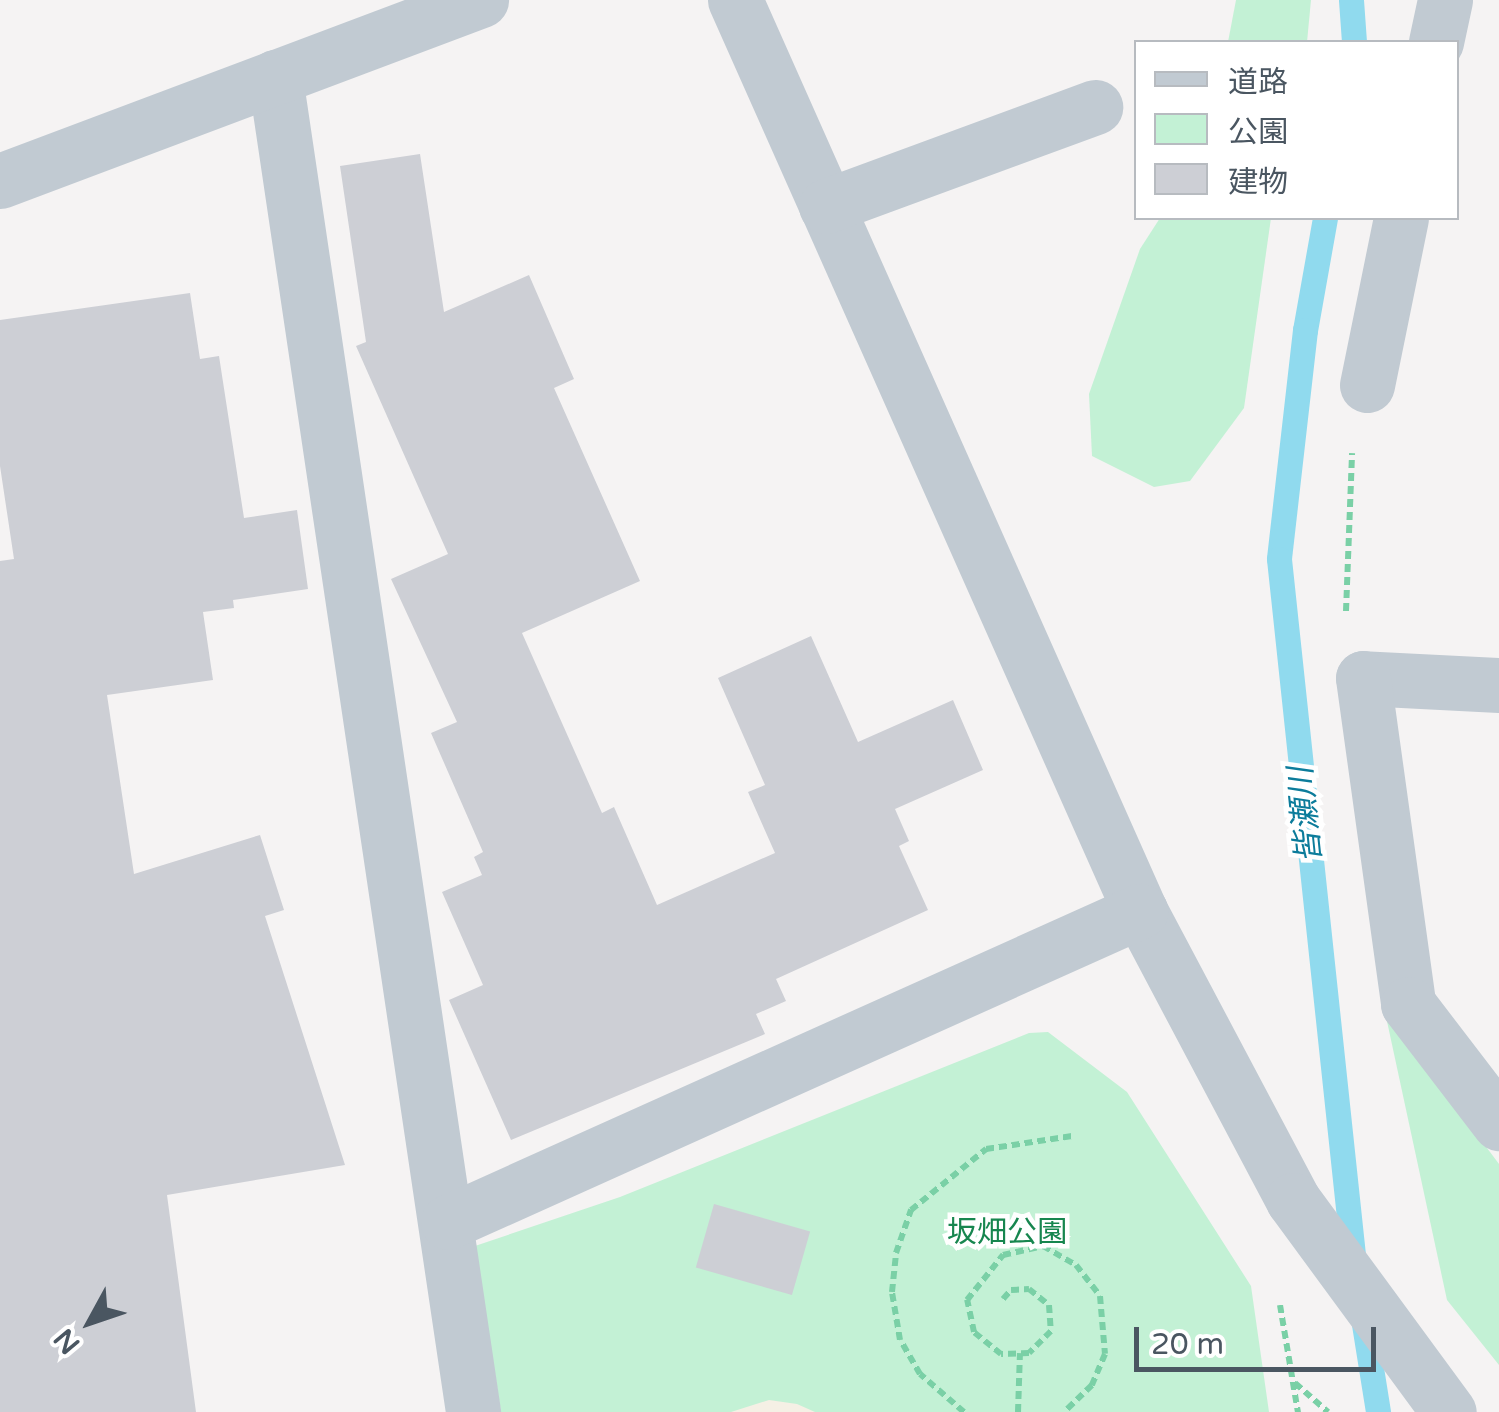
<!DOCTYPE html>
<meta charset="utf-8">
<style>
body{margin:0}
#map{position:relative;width:1499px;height:1412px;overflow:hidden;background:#f5f3f3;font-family:"Varela Round","Noto Sans JP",sans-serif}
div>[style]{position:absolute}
.green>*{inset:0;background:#c3f1d5}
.sand>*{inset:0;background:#f5f0e5}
.stream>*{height:25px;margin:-12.5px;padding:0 12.5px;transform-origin:12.5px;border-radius:12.5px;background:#90daee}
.building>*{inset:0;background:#cdcfd5;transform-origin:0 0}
.path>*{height:6px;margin-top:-3px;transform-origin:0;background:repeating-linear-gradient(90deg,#7ad0a6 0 8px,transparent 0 13px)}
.minor>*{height:55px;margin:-27.5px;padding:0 27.5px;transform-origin:27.5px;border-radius:27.5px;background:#c1cad2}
span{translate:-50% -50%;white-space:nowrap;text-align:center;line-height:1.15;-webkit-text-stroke:9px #fff;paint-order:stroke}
.park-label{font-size:30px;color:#17864f}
.water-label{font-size:32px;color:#0c7c9b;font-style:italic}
.legend{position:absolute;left:1134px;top:40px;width:325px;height:180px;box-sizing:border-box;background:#fff;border:2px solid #b7bbc0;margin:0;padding:12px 18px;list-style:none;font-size:30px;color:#4a5661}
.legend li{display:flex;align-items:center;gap:20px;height:50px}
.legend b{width:50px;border:2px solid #b7bbc0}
.north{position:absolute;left:40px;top:1272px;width:100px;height:100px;-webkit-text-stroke:8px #fff;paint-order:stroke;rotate:230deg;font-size:28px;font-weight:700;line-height:40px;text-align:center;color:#4a5661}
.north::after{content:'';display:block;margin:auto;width:35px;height:45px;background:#4a5661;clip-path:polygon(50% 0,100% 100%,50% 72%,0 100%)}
.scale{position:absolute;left:1134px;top:1327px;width:242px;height:45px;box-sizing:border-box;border:5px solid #4a5661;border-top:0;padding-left:12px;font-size:30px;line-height:35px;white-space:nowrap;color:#4a5661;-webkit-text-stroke:8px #fff;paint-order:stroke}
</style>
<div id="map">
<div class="green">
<i style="clip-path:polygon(1236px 0,1311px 0,1307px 42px,1228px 42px)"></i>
<i style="clip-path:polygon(1160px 218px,1271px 218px,1244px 408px,1190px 481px,1154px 487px,1092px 456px,1089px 394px,1140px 249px)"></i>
<i style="clip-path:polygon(1385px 1012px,1499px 1164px,1499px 1365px,1447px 1300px)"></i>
<i style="clip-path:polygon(1048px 1032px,1127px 1092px,1251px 1286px,1269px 1412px,501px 1412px,475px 1246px,620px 1197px,1029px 1033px)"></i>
</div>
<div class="sand">
<i style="clip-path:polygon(769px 1400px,797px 1404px,815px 1412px,731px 1412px)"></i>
</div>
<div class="stream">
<i style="left:1351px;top:0;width:42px;rotate:85.9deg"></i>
<i style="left:1325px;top:218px;width:114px;rotate:100.1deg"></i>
<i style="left:1305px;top:330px;width:230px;rotate:96.5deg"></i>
<i style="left:1279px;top:559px;width:709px;rotate:83.93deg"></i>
<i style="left:1363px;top:1318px;width:95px;rotate:80.9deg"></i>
</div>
<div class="building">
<i style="clip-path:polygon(420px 154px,444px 312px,529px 275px,574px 379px,554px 388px,640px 581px,522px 633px,602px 813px,614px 807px,657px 905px,775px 853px,748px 792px,765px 785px,718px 678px,811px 636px,858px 742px,953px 700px,983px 770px,895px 809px,909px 841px,899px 846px,928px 910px,776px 979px,786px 1001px,756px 1014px,765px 1034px,511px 1140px,449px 1000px,483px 985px,442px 892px,482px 875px,474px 857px,483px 852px,431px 733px,457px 722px,391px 579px,448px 554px,356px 346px,366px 342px,340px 166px)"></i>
<i style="clip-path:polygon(190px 293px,200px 359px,219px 356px,244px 518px,297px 510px,308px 589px,233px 600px,234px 608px,203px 612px,213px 680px,107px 695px,134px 874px,260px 835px,284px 910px,265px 916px,345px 1165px,167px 1195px,196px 1412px,0 1412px,0 561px,14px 559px,0 466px,0 320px)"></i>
<i style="left:714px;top:1204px;width:100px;height:66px;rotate:16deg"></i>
</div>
<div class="path">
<i style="left:1346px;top:611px;width:158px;rotate:-87.8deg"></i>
<i style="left:1003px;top:1299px;width:12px;rotate:-48deg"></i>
<i style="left:1011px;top:1290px;width:18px;rotate:-3deg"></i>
<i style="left:1029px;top:1289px;width:26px;rotate:39deg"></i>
<i style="left:1049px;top:1305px;width:26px;rotate:86deg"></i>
<i style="left:1051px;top:1331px;width:31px;rotate:135deg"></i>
<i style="left:1029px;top:1353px;width:28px;rotate:178deg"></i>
<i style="left:1001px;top:1354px;width:35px;rotate:-141deg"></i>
<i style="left:974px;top:1332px;width:33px;rotate:-102deg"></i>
<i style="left:967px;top:1300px;width:58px;rotate:-51.3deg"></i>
<i style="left:1003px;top:1255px;width:41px;rotate:-12.7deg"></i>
<i style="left:1043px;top:1246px;width:38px;rotate:30deg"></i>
<i style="left:1076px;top:1265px;width:39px;rotate:52deg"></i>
<i style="left:1100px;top:1296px;width:58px;rotate:85.1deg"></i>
<i style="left:1105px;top:1354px;width:34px;rotate:113deg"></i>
<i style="left:1092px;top:1385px;width:39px;rotate:136deg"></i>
<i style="left:1280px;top:1305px;width:109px;rotate:80.5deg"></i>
<i style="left:1295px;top:1383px;width:44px;rotate:41.3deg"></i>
<i style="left:964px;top:1412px;width:58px;rotate:-139.2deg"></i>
<i style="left:920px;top:1374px;width:39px;rotate:-120deg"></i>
<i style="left:900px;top:1340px;width:49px;rotate:-99.5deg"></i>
<i style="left:892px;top:1292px;width:39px;rotate:-84deg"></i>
<i style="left:896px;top:1253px;width:46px;rotate:-70.8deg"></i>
<i style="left:911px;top:1210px;width:97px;rotate:-39.1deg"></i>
<i style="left:986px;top:1149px;width:87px;rotate:-8.6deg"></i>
<i style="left:1018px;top:1412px;width:59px;rotate:-88.1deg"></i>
</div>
<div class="minor">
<i style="left:735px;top:0;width:997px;rotate:66.03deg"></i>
<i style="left:1140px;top:911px;width:327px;rotate:62.1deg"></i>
<i style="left:1293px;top:1200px;width:263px;rotate:53.7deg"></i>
<i style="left:1436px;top:42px;width:43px;rotate:-77.9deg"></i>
<i style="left:275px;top:77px;width:1350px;rotate:81.56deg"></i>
<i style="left:0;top:181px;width:514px;rotate:-20.62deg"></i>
<i style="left:826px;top:206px;width:287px;rotate:-20.2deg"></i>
<i style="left:1367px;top:385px;width:170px;rotate:-78.5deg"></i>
<i style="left:1499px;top:685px;width:136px;rotate:-177.1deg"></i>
<i style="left:1363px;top:678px;width:329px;rotate:82.1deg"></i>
<i style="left:1408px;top:1004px;width:150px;rotate:52.6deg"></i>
<i style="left:448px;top:1222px;width:759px;rotate:-24.2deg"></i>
</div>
<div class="park-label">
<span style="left:1007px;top:1233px">坂畑公園</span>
</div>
<div class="water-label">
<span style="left:1306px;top:815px;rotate:-96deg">皆瀬川</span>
</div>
<ul class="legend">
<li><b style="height:12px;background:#c1cad2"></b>道路</li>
<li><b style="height:28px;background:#c3f1d5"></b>公園</li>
<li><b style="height:28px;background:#cdcfd5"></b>建物</li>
</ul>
<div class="north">N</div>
<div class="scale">20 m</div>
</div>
